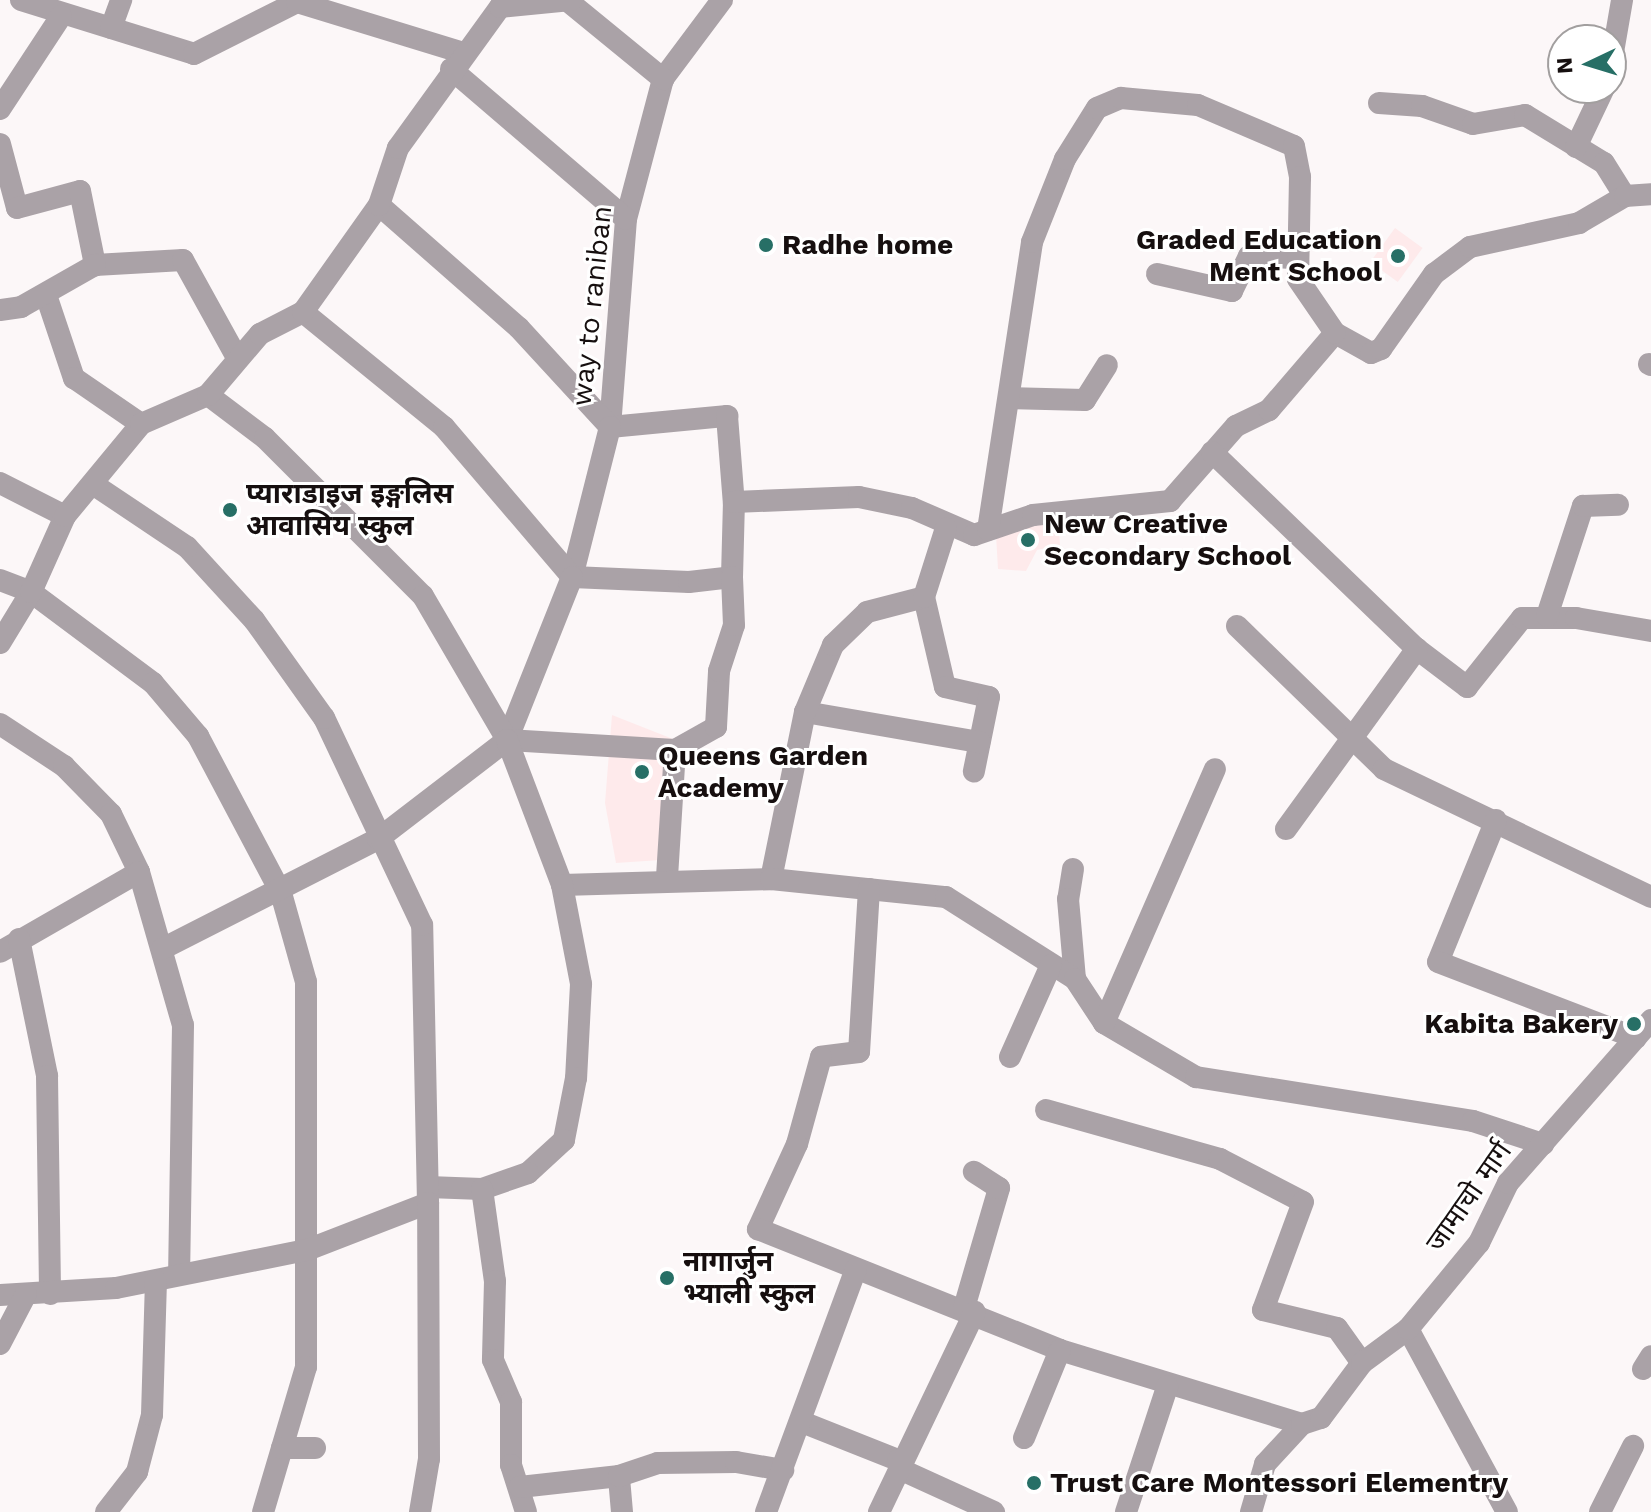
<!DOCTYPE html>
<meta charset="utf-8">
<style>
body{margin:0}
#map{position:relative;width:1651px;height:1512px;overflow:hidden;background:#fcf7f8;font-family:"Work Sans","Noto Sans Devanagari",sans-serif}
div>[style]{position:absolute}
.built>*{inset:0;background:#feeaeb;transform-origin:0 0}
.minor>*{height:22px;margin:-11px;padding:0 11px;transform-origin:11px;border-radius:11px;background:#aaa2a7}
.tertiary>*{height:22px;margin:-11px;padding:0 11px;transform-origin:11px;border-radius:11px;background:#aaa2a7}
.dots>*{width:22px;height:22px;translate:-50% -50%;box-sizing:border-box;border:4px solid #fff;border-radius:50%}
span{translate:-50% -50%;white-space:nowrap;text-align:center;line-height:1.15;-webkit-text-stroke:6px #fff;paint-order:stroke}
.poi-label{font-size:28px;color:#160f0f;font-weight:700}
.right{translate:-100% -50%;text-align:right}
.left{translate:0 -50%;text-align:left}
.street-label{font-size:28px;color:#160f0f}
.north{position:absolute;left:1547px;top:24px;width:80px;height:80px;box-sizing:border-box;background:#fff;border:2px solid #a29f9f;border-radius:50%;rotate:266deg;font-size:22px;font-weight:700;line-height:32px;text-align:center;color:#160f0f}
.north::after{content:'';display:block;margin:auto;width:28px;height:36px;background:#276f66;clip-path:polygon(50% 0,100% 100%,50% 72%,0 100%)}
</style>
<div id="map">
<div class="built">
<i style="left:1395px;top:228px;width:34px;height:42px;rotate:36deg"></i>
<i style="clip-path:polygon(1058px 516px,1060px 545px,1037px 550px,1026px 571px,998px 569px,996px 535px)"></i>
<i style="clip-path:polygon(612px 715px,678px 741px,675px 859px,616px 863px,605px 803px)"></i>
</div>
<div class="minor">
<i style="left:21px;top:0;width:181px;rotate:17.3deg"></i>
<i style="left:194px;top:54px;width:115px;rotate:-26.8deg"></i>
<i style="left:297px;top:2px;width:175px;rotate:17deg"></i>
<i style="left:722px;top:0;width:99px;rotate:126.8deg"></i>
<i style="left:663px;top:79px;width:145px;rotate:104.8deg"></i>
<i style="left:626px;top:219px;width:209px;rotate:94.4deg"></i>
<i style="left:610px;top:427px;width:118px;rotate:-5.4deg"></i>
<i style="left:727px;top:416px;width:89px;rotate:85.5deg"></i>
<i style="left:569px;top:2px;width:122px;rotate:39.3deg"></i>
<i style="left:111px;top:28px;width:30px;rotate:-70deg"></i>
<i style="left:1611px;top:64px;width:65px;rotate:-80.2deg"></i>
<i style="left:451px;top:69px;width:230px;rotate:40.6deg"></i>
<i style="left:1379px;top:103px;width:43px;rotate:4deg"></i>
<i style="left:1422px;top:106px;width:54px;rotate:19.4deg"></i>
<i style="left:1473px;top:124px;width:53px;rotate:-9.8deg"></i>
<i style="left:1525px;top:115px;width:92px;rotate:31.3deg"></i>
<i style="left:1604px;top:163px;width:39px;rotate:58deg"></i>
<i style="left:0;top:109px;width:111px;rotate:-56.7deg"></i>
<i style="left:0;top:144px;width:66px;rotate:75.1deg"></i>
<i style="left:17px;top:208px;width:65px;rotate:-15.1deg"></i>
<i style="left:80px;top:191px;width:76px;rotate:78.5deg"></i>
<i style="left:95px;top:265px;width:88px;rotate:-3.3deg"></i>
<i style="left:183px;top:260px;width:112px;rotate:61.1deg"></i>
<i style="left:1576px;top:147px;width:65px;rotate:-64.6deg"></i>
<i style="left:379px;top:205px;width:186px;rotate:41.3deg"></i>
<i style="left:519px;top:328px;width:134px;rotate:47.4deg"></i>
<i style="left:610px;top:427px;width:155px;rotate:104.2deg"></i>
<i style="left:572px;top:577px;width:117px;rotate:2.4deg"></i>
<i style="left:689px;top:582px;width:43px;rotate:-6.6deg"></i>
<i style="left:732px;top:577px;width:75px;rotate:-88.5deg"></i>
<i style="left:734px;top:502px;width:125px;rotate:-2.3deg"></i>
<i style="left:859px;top:497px;width:54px;rotate:11.7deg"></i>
<i style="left:912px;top:508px;width:68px;rotate:23.5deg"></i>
<i style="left:974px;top:535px;width:62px;rotate:-18.7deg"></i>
<i style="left:1033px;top:515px;width:138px;rotate:-5.8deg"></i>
<i style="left:1170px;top:501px;width:100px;rotate:-48.7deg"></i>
<i style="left:1236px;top:426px;width:37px;rotate:-26deg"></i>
<i style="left:1269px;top:410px;width:101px;rotate:-49.4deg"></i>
<i style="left:1335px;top:333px;width:41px;rotate:29.1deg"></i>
<i style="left:1371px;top:353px;width:11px;rotate:-22deg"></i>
<i style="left:1381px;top:349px;width:92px;rotate:-54.8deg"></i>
<i style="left:1434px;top:274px;width:45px;rotate:-36.9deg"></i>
<i style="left:1470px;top:247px;width:112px;rotate:-12.4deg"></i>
<i style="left:1579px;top:223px;width:53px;rotate:-30.4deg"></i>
<i style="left:1625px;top:196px;width:26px;rotate:-4deg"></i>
<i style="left:1157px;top:274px;width:77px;rotate:12.8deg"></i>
<i style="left:1232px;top:291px;width:39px;rotate:-64deg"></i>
<i style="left:1249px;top:256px;width:45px;rotate:2.5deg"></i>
<i style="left:46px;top:295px;width:88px;rotate:71.4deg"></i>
<i style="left:74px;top:378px;width:81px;rotate:34.5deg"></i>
<i style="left:0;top:310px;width:21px;rotate:-8deg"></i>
<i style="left:21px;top:307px;width:85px;rotate:-29.6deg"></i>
<i style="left:303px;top:312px;width:182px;rotate:39.2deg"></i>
<i style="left:444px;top:427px;width:197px;rotate:49.5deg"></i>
<i style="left:572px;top:577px;width:175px;rotate:111.7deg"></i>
<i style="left:1649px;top:364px;width:2px;rotate:27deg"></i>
<i style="left:208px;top:395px;width:71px;rotate:37deg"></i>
<i style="left:265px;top:438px;width:223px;rotate:45deg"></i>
<i style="left:423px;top:596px;width:167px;rotate:59.7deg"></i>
<i style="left:1011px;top:398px;width:74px;rotate:1.5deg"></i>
<i style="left:1085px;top:400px;width:41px;rotate:-57.8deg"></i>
<i style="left:1212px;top:452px;width:284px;rotate:43.9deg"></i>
<i style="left:1417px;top:649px;width:63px;rotate:37.2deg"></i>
<i style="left:1467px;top:687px;width:88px;rotate:-51.4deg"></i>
<i style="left:1522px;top:618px;width:54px"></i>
<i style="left:1576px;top:618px;width:76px;rotate:9.8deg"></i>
<i style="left:0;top:483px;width:73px;rotate:26.9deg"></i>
<i style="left:988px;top:530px;width:291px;rotate:-81.3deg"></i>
<i style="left:1032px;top:242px;width:89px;rotate:-68.3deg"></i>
<i style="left:1065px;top:159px;width:60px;rotate:-57.9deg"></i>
<i style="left:1097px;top:108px;width:26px;rotate:-23deg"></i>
<i style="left:1121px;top:98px;width:77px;rotate:5.2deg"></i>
<i style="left:1198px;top:105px;width:104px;rotate:23.1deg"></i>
<i style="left:1294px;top:146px;width:32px;rotate:79deg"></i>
<i style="left:1300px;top:177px;width:102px;rotate:91.1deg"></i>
<i style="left:1298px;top:279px;width:65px;rotate:55.6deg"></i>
<i style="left:0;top:580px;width:33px;rotate:21deg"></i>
<i style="left:31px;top:592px;width:152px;rotate:36.7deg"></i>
<i style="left:153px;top:683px;width:70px;rotate:49.7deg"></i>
<i style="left:198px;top:736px;width:178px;rotate:62.1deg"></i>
<i style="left:281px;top:893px;width:92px;rotate:74.3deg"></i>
<i style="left:306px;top:982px;width:385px;rotate:90deg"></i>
<i style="left:306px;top:1367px;width:151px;rotate:106.5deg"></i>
<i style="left:924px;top:597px;width:92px;rotate:76.9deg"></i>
<i style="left:945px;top:687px;width:45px;rotate:12.8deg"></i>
<i style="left:989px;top:697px;width:76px;rotate:101.5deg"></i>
<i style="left:1547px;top:616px;width:116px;rotate:-71.9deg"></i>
<i style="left:1583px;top:506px;width:35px;rotate:-2deg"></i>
<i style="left:1237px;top:626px;width:205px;rotate:44.2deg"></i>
<i style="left:1384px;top:769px;width:296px;rotate:25.6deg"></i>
<i style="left:0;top:643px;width:60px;rotate:-58.7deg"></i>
<i style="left:805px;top:712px;width:177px;rotate:9.8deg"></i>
<i style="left:0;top:724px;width:77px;rotate:33.3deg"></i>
<i style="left:64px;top:766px;width:67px;rotate:45.6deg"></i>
<i style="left:111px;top:814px;width:64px;rotate:64.2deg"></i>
<i style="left:139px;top:872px;width:160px;rotate:150.1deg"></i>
<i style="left:507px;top:740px;width:168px;rotate:3.4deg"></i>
<i style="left:1496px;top:820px;width:153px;rotate:112.2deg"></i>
<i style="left:1438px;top:962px;width:212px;rotate:21deg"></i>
<i style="left:1286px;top:829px;width:223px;rotate:-54deg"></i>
<i style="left:1073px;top:869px;width:30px;rotate:99deg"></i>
<i style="left:1068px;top:899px;width:80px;rotate:85deg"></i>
<i style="left:139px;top:872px;width:159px;rotate:74deg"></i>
<i style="left:183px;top:1025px;width:249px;rotate:90.9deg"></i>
<i style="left:667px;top:877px;width:127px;rotate:-86.4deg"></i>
<i style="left:675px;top:750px;width:47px;rotate:-29.3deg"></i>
<i style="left:716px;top:727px;width:56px;rotate:-86.9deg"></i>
<i style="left:719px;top:671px;width:48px;rotate:-71.9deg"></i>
<i style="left:734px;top:625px;width:48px;rotate:-92.4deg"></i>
<i style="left:771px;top:879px;width:170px;rotate:-78.5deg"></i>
<i style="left:805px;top:712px;width:73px;rotate:-67.3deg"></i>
<i style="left:833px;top:645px;width:47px;rotate:-44.1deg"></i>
<i style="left:867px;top:612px;width:59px;rotate:-14.7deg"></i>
<i style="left:924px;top:597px;width:72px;rotate:-72.3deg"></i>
<i style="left:562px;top:885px;width:209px;rotate:-1.6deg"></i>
<i style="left:771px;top:879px;width:176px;rotate:5.9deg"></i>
<i style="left:946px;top:897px;width:153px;rotate:32.4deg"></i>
<i style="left:1075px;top:979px;width:53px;rotate:56.6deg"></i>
<i style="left:1104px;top:1023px;width:107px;rotate:30.4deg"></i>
<i style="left:1196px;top:1077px;width:280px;rotate:9deg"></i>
<i style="left:1473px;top:1121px;width:74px;rotate:18.2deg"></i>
<i style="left:869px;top:889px;width:163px;rotate:93.5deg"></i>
<i style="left:859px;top:1052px;width:38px;rotate:173deg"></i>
<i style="left:821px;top:1057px;width:90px;rotate:105.4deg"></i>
<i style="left:797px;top:1144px;width:94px;rotate:114.6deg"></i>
<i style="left:758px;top:1229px;width:325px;rotate:21.8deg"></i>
<i style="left:1060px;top:1350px;width:253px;rotate:17deg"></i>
<i style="left:19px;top:939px;width:140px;rotate:78.4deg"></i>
<i style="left:47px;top:1076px;width:218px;rotate:89.2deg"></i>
<i style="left:162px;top:949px;width:242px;rotate:-27deg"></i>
<i style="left:378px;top:839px;width:163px;rotate:-37.5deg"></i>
<i style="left:507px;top:740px;width:155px;rotate:69.2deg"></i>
<i style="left:562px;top:885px;width:101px;rotate:79.1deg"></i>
<i style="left:581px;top:984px;width:94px;rotate:93deg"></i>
<i style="left:576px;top:1078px;width:63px;rotate:101deg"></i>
<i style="left:564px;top:1140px;width:49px;rotate:137.5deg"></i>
<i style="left:528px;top:1173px;width:49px;rotate:160.8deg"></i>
<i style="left:482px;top:1189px;width:54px;rotate:-177.9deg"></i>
<i style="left:1104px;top:1023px;width:277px;rotate:-66.4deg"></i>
<i style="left:1010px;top:1057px;width:101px;rotate:-66deg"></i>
<i style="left:1046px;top:1110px;width:181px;rotate:15.7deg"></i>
<i style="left:1220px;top:1159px;width:93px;rotate:27.4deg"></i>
<i style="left:1303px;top:1202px;width:115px;rotate:110.3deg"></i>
<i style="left:1263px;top:1310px;width:76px;rotate:13.7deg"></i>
<i style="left:1337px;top:1328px;width:43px;rotate:54.5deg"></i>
<i style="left:482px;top:1189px;width:93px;rotate:82deg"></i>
<i style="left:495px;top:1281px;width:79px;rotate:91.5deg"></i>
<i style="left:493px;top:1360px;width:46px;rotate:66.8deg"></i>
<i style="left:511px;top:1402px;width:63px;rotate:90deg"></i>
<i style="left:511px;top:1465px;width:49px;rotate:72.3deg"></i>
<i style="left:0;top:1295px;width:116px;rotate:-3.5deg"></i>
<i style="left:116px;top:1288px;width:195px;rotate:-11.3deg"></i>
<i style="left:307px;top:1250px;width:130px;rotate:-21.2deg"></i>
<i style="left:428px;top:1203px;width:278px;rotate:-91.2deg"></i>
<i style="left:422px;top:925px;width:229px;rotate:-115.3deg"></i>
<i style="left:324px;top:718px;width:120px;rotate:-125.5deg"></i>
<i style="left:254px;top:620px;width:99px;rotate:-132.5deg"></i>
<i style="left:187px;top:547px;width:110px;rotate:-146.2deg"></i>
<i style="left:964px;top:1308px;width:125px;rotate:-73.7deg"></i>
<i style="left:999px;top:1188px;width:30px;rotate:-147deg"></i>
<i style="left:1408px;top:1329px;width:208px;rotate:61.6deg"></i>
<i style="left:0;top:1344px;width:56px;rotate:-62.5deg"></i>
<i style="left:1643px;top:1369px;width:15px;rotate:-58deg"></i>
<i style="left:802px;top:1422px;width:103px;rotate:21.6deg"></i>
<i style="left:898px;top:1460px;width:13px;rotate:61deg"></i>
<i style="left:904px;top:1471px;width:99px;rotate:24.5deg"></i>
<i style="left:1024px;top:1438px;width:95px;rotate:-67.8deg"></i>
<i style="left:282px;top:1448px;width:33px"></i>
<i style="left:520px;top:1487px;width:100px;rotate:-6.3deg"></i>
<i style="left:106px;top:1512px;width:51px;rotate:-52.2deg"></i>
<i style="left:137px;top:1472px;width:59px;rotate:-75.3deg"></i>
<i style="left:152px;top:1415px;width:134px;rotate:-88.3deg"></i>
<i style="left:420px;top:1512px;width:54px;rotate:-80.4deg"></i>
<i style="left:429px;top:1459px;width:256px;rotate:-90.2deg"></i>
<i style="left:622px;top:1512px;width:36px;rotate:-95deg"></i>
<i style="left:619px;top:1476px;width:41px;rotate:-18.4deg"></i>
<i style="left:658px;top:1463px;width:78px;rotate:-0.7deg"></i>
<i style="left:736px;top:1462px;width:48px;rotate:9.7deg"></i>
<i style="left:766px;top:1512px;width:259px;rotate:-69.7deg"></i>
<i style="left:879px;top:1512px;width:222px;rotate:-64.4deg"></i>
<i style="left:1126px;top:1512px;width:132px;rotate:-71.8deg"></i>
<i style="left:1600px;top:1512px;width:74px;rotate:-63.4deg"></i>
</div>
<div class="tertiary">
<i style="left:31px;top:592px;width:83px;rotate:-65.9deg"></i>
<i style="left:65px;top:516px;width:119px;rotate:-50.4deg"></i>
<i style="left:141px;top:424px;width:73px;rotate:-23.4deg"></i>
<i style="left:208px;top:395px;width:80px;rotate:-49.6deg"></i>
<i style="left:260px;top:334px;width:48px;rotate:-27.1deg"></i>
<i style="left:303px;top:312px;width:131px;rotate:-54.6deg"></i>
<i style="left:379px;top:205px;width:60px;rotate:-71.6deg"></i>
<i style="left:398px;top:148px;width:174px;rotate:-54.1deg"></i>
<i style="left:500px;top:7px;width:71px;rotate:-5.6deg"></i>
<i style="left:1251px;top:1512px;width:50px;rotate:-73.7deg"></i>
<i style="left:1265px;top:1464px;width:54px;rotate:-47.2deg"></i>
<i style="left:1302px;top:1424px;width:20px;rotate:-18deg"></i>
<i style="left:1321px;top:1418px;width:69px;rotate:-53.3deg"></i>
<i style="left:1362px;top:1363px;width:57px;rotate:-36.5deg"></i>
<i style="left:1408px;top:1329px;width:112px;rotate:-50.5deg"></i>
<i style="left:1479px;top:1243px;width:67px;rotate:-64.2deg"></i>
<i style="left:1508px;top:1183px;width:217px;rotate:-48.7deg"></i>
</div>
<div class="dots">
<i style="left:766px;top:245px;background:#276f66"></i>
<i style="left:1398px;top:256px;background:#276f66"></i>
<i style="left:230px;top:510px;background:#276f66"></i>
<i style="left:1028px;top:540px;background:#276f66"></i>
<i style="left:642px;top:772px;background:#276f66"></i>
<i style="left:1634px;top:1024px;background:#276f66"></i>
<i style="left:667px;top:1278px;background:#276f66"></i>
<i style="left:1034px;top:1483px;background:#276f66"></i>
</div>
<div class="poi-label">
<span class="right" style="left:1382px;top:256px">Graded Education<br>Ment School</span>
<span class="left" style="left:782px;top:245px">Radhe home</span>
<span class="left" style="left:246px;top:510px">प्याराडाइज इङ्गलिस<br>आवासिय स्कुल</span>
<span class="left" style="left:1044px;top:540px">New Creative<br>Secondary School</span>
<span class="left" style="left:658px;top:772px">Queens Garden<br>Academy</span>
<span class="right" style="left:1618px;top:1024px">Kabita Bakery</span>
<span class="left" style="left:683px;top:1278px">नागार्जुन<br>भ्याली स्कुल</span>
<span class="left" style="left:1050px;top:1483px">Trust Care Montessori Elementry</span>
</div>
<div class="street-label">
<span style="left:592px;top:306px;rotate:-84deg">way to raniban</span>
<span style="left:1469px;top:1197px;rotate:-55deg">जामाचो मार्ग</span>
</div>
<div class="north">N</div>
</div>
